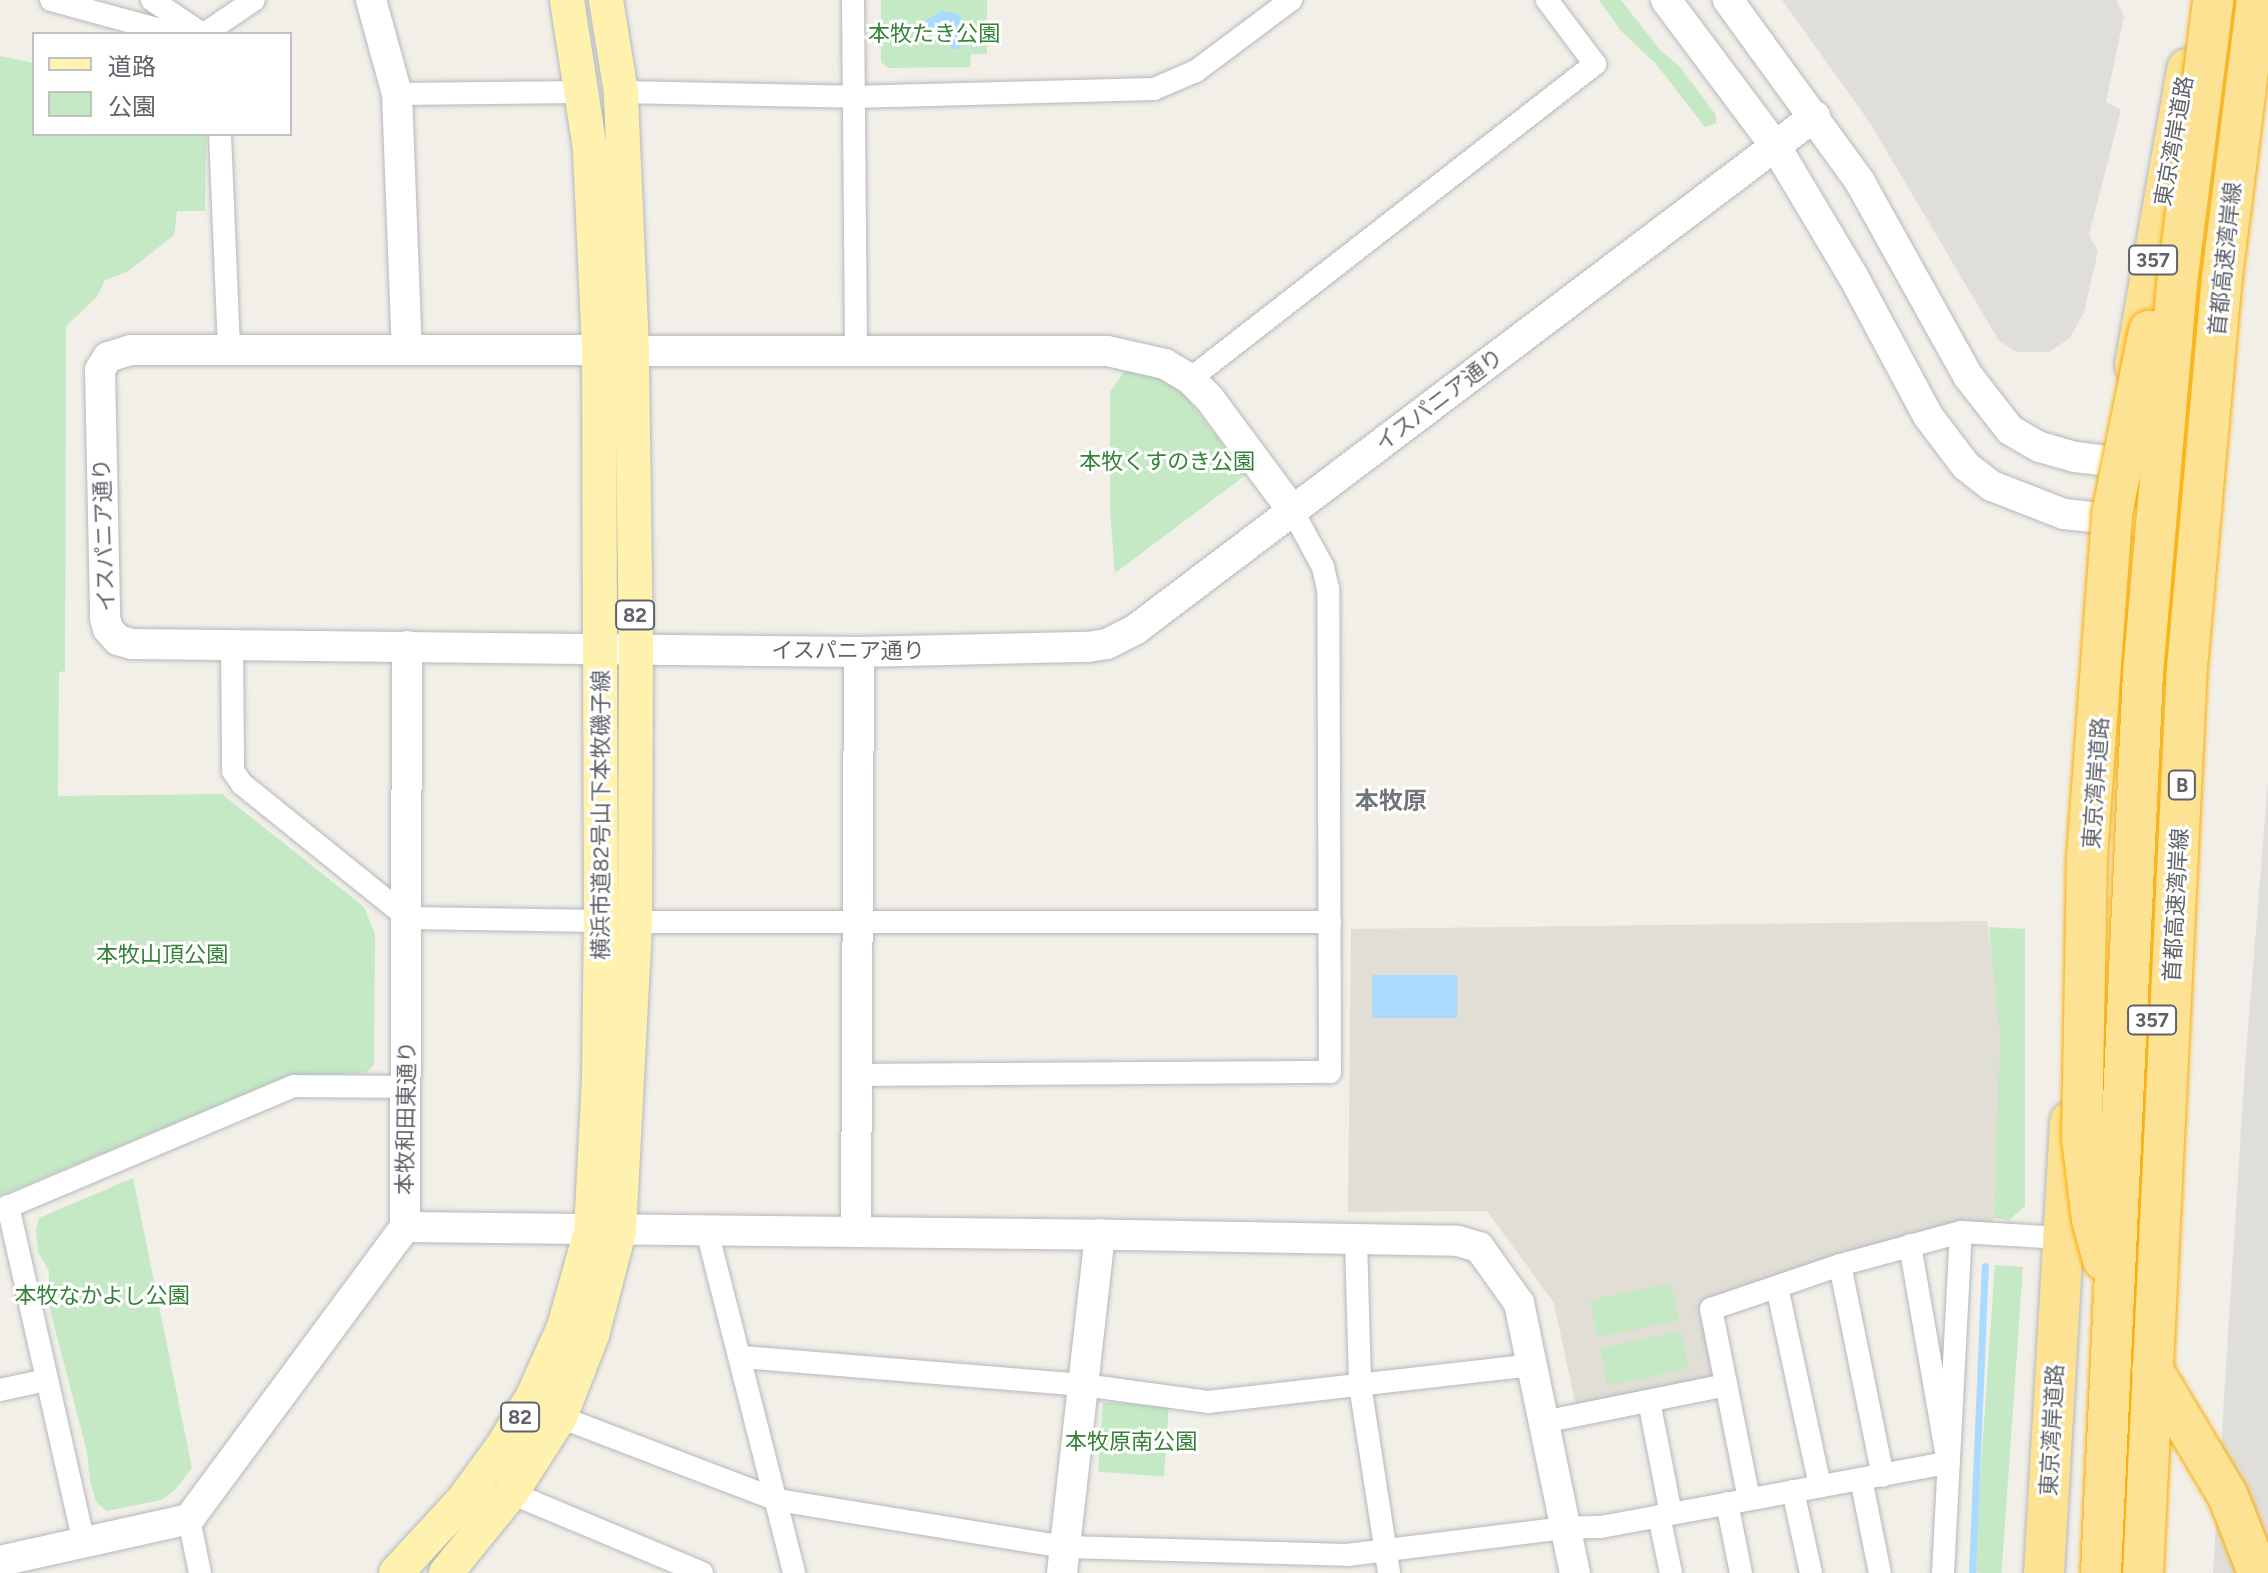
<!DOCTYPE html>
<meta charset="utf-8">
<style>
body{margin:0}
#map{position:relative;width:2268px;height:1573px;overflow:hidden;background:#f1efe8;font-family:Figtree,"Noto Sans JP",sans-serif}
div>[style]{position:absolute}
.industrial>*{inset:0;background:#e0deda}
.education>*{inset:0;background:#e1ded6}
.green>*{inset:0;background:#c5e8c5;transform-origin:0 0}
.water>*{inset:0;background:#aadaff;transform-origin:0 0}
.stream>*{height:7px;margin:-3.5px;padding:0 3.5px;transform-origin:3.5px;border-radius:3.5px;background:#aadaff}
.roads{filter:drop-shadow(0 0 2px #b5b8bc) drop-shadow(0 0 2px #b5b8bc)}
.street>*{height:22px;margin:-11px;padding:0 11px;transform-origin:11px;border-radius:11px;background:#fff}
.secondary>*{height:30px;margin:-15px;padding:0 15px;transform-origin:15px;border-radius:15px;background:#fff}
.primary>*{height:34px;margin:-17px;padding:0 17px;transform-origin:17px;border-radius:17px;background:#fff2af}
.highway>*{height:40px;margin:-20px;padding:0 20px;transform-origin:20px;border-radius:20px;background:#fde293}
.bridges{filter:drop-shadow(0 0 2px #f9ab00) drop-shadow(0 0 2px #f9ab00)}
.highway-bridge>*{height:40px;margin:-20px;padding:0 20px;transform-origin:20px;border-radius:20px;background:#fde293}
span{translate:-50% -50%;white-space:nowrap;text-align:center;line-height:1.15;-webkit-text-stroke:6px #fff;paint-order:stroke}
.shield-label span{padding:2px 6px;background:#fff;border:2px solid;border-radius:6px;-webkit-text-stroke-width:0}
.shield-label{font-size:20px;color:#5f6368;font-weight:700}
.park-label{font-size:22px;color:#348238}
.street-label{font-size:22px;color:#5f6368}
.neighbourhood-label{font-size:24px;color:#70757a;font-weight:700}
.legend{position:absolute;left:32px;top:32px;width:260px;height:104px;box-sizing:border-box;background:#fff;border:2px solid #bfc1c3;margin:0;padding:10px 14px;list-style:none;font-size:24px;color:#5f6368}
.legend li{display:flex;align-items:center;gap:16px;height:40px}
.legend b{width:40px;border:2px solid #bfc1c3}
</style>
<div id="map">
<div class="industrial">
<i style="clip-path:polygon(1782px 0,2116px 0,2124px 16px,2106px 102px,2121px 110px,2089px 235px,2098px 251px,2084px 312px,2070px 338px,2049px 352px,2017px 352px,1999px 341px,1870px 123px)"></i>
<i style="clip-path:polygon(2268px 781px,2268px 1573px,2213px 1573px,2245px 1066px)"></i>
</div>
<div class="education">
<i style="clip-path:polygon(1987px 921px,2007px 1070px,1993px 1223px,1946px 1224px,1701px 1305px,1714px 1378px,1576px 1406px,1554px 1303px,1487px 1211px,1348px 1212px,1351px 929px)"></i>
</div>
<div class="green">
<i style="clip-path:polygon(881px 0,987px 0,987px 54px,971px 54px,970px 67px,888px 68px,881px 62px)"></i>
<i style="clip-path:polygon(1599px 0,1621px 0,1660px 50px,1680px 67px,1716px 115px,1716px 123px,1705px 127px,1656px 64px,1622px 32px)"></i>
<i style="clip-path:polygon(0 56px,34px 63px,34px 134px,206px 134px,205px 211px,177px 211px,174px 235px,127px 272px,105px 280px,97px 297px,66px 326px,65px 671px,59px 672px,58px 796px,222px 794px,364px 907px,375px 934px,374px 1064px,366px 1073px,287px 1076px,0 1196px)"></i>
<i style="clip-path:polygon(1127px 367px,1160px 378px,1184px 395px,1247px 474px,1115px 573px,1110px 510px,1110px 392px)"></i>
<i style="clip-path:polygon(1989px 927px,2025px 929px,2025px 1206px,2009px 1220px,1994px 1218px,2000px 1038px)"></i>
<i style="clip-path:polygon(133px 1178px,192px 1468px,174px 1491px,161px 1500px,107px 1511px,96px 1502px,90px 1481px,87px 1452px,48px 1302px,49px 1271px,38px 1252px,36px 1231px,39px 1218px)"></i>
<i style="left:1995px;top:1265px;width:28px;height:308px;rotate:4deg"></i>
<i style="left:1671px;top:1283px;width:38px;height:83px;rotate:78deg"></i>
<i style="left:1681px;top:1331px;width:38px;height:83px;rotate:78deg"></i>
<i style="left:1103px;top:1402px;width:66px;height:70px;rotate:4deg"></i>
</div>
<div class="water">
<i style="clip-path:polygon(942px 11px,958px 14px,967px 27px,964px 43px,958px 49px,951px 49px,950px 32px,895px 32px,895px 22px,913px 27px)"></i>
<i style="left:1372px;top:975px;width:85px;height:43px"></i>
</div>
<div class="stream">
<i style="left:1972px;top:1573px;width:307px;rotate:-87.6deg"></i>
</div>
<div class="roads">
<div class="street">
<i style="left:51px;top:0;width:114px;rotate:15.3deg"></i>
<i style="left:161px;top:30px;width:37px;rotate:6deg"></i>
<i style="left:152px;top:0;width:55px;rotate:34deg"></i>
<i style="left:853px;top:0;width:353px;rotate:89.5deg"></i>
<i style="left:204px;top:34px;width:60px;rotate:-34.2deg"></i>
<i style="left:621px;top:92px;width:231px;rotate:1.2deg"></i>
<i style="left:852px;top:97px;width:302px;rotate:-1.5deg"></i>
<i style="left:1154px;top:89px;width:46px;rotate:-23.2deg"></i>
<i style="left:1196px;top:71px;width:119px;rotate:-36.8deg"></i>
<i style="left:397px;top:94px;width:185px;rotate:-0.6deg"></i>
<i style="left:220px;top:134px;width:215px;rotate:87.6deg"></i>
<i style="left:1190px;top:379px;width:513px;rotate:-37.87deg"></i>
<i style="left:1595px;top:64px;width:80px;rotate:-126.9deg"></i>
<i style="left:232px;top:645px;width:126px;rotate:89.5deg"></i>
<i style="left:233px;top:771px;width:16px;rotate:55deg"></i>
<i style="left:242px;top:784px;width:213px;rotate:38.9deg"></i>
<i style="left:408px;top:918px;width:193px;rotate:0.9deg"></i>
<i style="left:635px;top:922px;width:695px"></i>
<i style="left:858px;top:1075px;width:472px;rotate:-0.4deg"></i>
<i style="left:1330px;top:1072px;width:483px;rotate:-90.2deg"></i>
<i style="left:1328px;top:589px;width:23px;rotate:-103deg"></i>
<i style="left:1323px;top:567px;width:65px;rotate:-118.5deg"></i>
<i style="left:8px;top:1206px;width:345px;rotate:77.3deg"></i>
<i style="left:0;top:1210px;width:319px;rotate:-22.9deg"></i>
<i style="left:294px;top:1086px;width:112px;rotate:0.5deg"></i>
<i style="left:707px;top:1231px;width:353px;rotate:75.7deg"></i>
<i style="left:1356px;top:1240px;width:145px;rotate:88.4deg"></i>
<i style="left:1360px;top:1385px;width:190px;rotate:81.2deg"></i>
<i style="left:1840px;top:1265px;width:215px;rotate:78.5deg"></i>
<i style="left:1777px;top:1287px;width:204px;rotate:77.8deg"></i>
<i style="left:742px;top:1357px;width:342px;rotate:4.7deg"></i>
<i style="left:1083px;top:1385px;width:126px;rotate:7.7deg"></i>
<i style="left:1208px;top:1402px;width:326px;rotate:-6.5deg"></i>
<i style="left:0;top:1390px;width:47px;rotate:-12.3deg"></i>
<i style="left:1649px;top:1401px;width:115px;rotate:79deg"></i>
<i style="left:560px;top:1417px;width:232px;rotate:20.9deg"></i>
<i style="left:777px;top:1500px;width:292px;rotate:9.3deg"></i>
<i style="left:1065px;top:1547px;width:282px;rotate:1.6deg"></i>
<i style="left:1347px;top:1555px;width:220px;rotate:-7.1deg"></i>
<i style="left:1565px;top:1528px;width:36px;rotate:-2deg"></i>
<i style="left:1601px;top:1527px;width:353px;rotate:-10.5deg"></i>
<i style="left:1948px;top:1463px;width:221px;rotate:-99.9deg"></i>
<i style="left:1543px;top:1422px;width:187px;rotate:-11.4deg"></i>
<i style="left:1861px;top:1479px;width:96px;rotate:78.6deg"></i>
<i style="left:1793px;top:1491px;width:84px;rotate:77.6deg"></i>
<i style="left:511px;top:1493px;width:207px;rotate:22.7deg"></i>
<i style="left:1749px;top:1499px;width:194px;rotate:-101.3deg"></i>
<i style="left:1711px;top:1309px;width:136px;rotate:-18.8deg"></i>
<i style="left:1840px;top:1265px;width:125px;rotate:-15.3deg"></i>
<i style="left:1961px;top:1232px;width:101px;rotate:3.4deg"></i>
<i style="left:1727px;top:1503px;width:71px;rotate:78.7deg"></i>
<i style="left:1659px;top:1516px;width:58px;rotate:78.1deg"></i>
<i style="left:189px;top:1519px;width:55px;rotate:78.5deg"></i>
<i style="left:1943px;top:1573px;width:341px;rotate:-87deg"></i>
</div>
<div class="secondary">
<i style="left:371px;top:0;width:98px;rotate:74.5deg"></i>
<i style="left:397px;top:94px;width:256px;rotate:87.8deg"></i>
<i style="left:1666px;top:0;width:184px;rotate:53.2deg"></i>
<i style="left:1776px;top:147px;width:150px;rotate:59.2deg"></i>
<i style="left:1853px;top:276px;width:159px;rotate:61.8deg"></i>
<i style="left:1928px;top:416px;width:63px;rotate:52.8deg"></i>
<i style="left:1966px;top:466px;width:33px;rotate:38deg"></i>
<i style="left:1992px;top:486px;width:77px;rotate:21.3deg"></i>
<i style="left:2064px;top:514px;width:112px;rotate:6.2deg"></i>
<i style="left:1728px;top:0;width:225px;rotate:54deg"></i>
<i style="left:1860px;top:182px;width:222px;rotate:60.9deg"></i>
<i style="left:1968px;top:376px;width:68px;rotate:52.1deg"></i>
<i style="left:2010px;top:430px;width:34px;rotate:30deg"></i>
<i style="left:2040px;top:447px;width:36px;rotate:16deg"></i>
<i style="left:2075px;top:457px;width:67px;rotate:6.8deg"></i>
<i style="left:1292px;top:510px;width:138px;rotate:-126.5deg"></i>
<i style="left:1210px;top:399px;width:28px;rotate:-135deg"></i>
<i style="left:1190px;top:379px;width:29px;rotate:-149deg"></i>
<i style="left:1165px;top:364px;width:58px;rotate:-167.2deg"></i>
<i style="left:1108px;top:351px;width:977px;rotate:-179.94deg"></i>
<i style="left:131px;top:350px;width:24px;rotate:163deg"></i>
<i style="left:108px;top:357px;width:15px;rotate:122deg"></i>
<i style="left:100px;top:370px;width:248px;rotate:88.8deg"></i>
<i style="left:105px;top:618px;width:11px;rotate:75deg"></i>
<i style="left:108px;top:629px;width:15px;rotate:48deg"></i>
<i style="left:118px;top:640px;width:15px;rotate:16deg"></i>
<i style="left:132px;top:644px;width:727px;rotate:0.63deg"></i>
<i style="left:859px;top:652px;width:229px;rotate:-1.3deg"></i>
<i style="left:1088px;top:647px;width:19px;rotate:-9deg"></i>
<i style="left:1107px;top:644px;width:33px;rotate:-27deg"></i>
<i style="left:1136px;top:629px;width:851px;rotate:-37.07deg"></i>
<i style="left:405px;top:1227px;width:721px;rotate:0.64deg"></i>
<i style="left:1126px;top:1235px;width:332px;rotate:1deg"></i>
<i style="left:1458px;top:1241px;width:22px;rotate:16deg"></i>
<i style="left:1479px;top:1247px;width:69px;rotate:54.5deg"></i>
<i style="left:1519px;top:1303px;width:276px;rotate:78.3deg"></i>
<i style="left:856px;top:1232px;width:580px;rotate:-89.7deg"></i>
<i style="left:0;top:1561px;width:194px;rotate:-12.5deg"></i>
<i style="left:189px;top:1519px;width:363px;rotate:-53.5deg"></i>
<i style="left:405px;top:1227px;width:581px;rotate:-89.8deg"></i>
<i style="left:1062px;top:1573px;width:341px;rotate:-83.6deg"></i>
</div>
<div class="primary">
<i style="left:396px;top:1573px;width:100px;rotate:-47.4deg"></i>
<i style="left:464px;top:1499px;width:64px;rotate:-53.8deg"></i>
<i style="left:502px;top:1447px;width:60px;rotate:-58.7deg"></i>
<i style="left:533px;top:1396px;width:76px;rotate:-65.8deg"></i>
<i style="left:564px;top:1327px;width:100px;rotate:-74.3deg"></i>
<i style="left:591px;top:1231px;width:154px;rotate:-87deg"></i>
<i style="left:599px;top:1077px;width:156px;rotate:-89.3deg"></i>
<i style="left:601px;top:921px;width:572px;rotate:-90.2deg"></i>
<i style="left:599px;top:349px;width:200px;rotate:-92.6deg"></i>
<i style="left:590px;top:149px;width:151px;rotate:-98.8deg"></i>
<i style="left:446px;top:1573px;width:103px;rotate:-50.9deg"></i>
<i style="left:511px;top:1493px;width:90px;rotate:-57.2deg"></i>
<i style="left:560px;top:1417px;width:88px;rotate:-68.7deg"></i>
<i style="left:592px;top:1335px;width:107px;rotate:-75.4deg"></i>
<i style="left:619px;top:1231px;width:309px;rotate:-87deg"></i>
<i style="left:635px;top:922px;width:271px;rotate:-89.8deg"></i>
<i style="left:636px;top:651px;width:302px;rotate:-90.8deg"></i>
<i style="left:632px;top:349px;width:257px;rotate:-92.5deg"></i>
<i style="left:621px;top:92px;width:93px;rotate:-99.3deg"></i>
</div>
<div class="highway">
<i style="left:2135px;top:365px;width:301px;rotate:-80deg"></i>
<i style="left:2169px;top:662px;width:194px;rotate:-86.5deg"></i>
<i style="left:2181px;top:468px;width:126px;rotate:-84.5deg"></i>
<i style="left:2193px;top:343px;width:76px;rotate:-77.1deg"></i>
<i style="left:2044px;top:1573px;width:452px;rotate:-86.7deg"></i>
</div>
</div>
<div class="bridges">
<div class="highway-bridge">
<i style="left:2103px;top:1260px;width:41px;rotate:-105.4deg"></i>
<i style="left:2092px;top:1220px;width:83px;rotate:-97deg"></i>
<i style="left:2082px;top:1138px;width:282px;rotate:-89deg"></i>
<i style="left:2087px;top:856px;width:343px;rotate:-85.8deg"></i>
<i style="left:2112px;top:514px;width:187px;rotate:-78.6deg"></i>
<i style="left:2152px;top:1369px;width:148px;rotate:59.1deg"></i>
<i style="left:2228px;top:1496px;width:83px;rotate:68.7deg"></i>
<i style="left:2101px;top:1573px;width:901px;rotate:-87.33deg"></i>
<i style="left:2143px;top:673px;width:400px;rotate:-85deg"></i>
<i style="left:2178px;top:275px;width:277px;rotate:-82.7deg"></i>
<i style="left:2143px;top:1573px;width:906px;rotate:-87.22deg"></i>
<i style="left:2187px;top:668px;width:393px;rotate:-84.9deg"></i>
<i style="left:2222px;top:277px;width:279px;rotate:-82.8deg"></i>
</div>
</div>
<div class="shield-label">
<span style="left:2153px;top:260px">357</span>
<span style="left:635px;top:615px">82</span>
<span style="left:2182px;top:785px">B</span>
<span style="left:2152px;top:1020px">357</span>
<span style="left:520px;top:1417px">82</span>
</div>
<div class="park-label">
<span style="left:934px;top:34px">本牧たき公園</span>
<span style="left:1167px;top:462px">本牧くすのき公園</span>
<span style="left:162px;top:955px">本牧山頂公園</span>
<span style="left:102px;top:1296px">本牧なかよし公園</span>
<span style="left:1131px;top:1442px">本牧原南公園</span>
</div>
<div class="street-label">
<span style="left:2174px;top:141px;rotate:-80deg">東京湾岸道路</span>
<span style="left:2225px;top:259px;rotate:-84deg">首都高速湾岸線</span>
<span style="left:1439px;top:400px;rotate:-37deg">イスパニア通り</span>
<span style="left:104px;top:535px;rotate:-92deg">イスパニア通り</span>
<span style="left:848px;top:651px">イスパニア通り</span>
<span style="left:2096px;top:783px;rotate:-86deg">東京湾岸道路</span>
<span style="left:601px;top:815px;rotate:-90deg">横浜市道82号山下本牧磯子線</span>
<span style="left:2176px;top:905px;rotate:-87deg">首都高速湾岸線</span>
<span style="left:406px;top:1118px;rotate:-89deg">本牧和田東通り</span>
<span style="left:2052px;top:1430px;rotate:-87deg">東京湾岸道路</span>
</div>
<div class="neighbourhood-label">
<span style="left:1391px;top:801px">本牧原</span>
</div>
<ul class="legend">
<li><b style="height:10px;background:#fff2af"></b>道路</li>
<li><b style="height:22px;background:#c5e8c5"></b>公園</li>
</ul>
</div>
